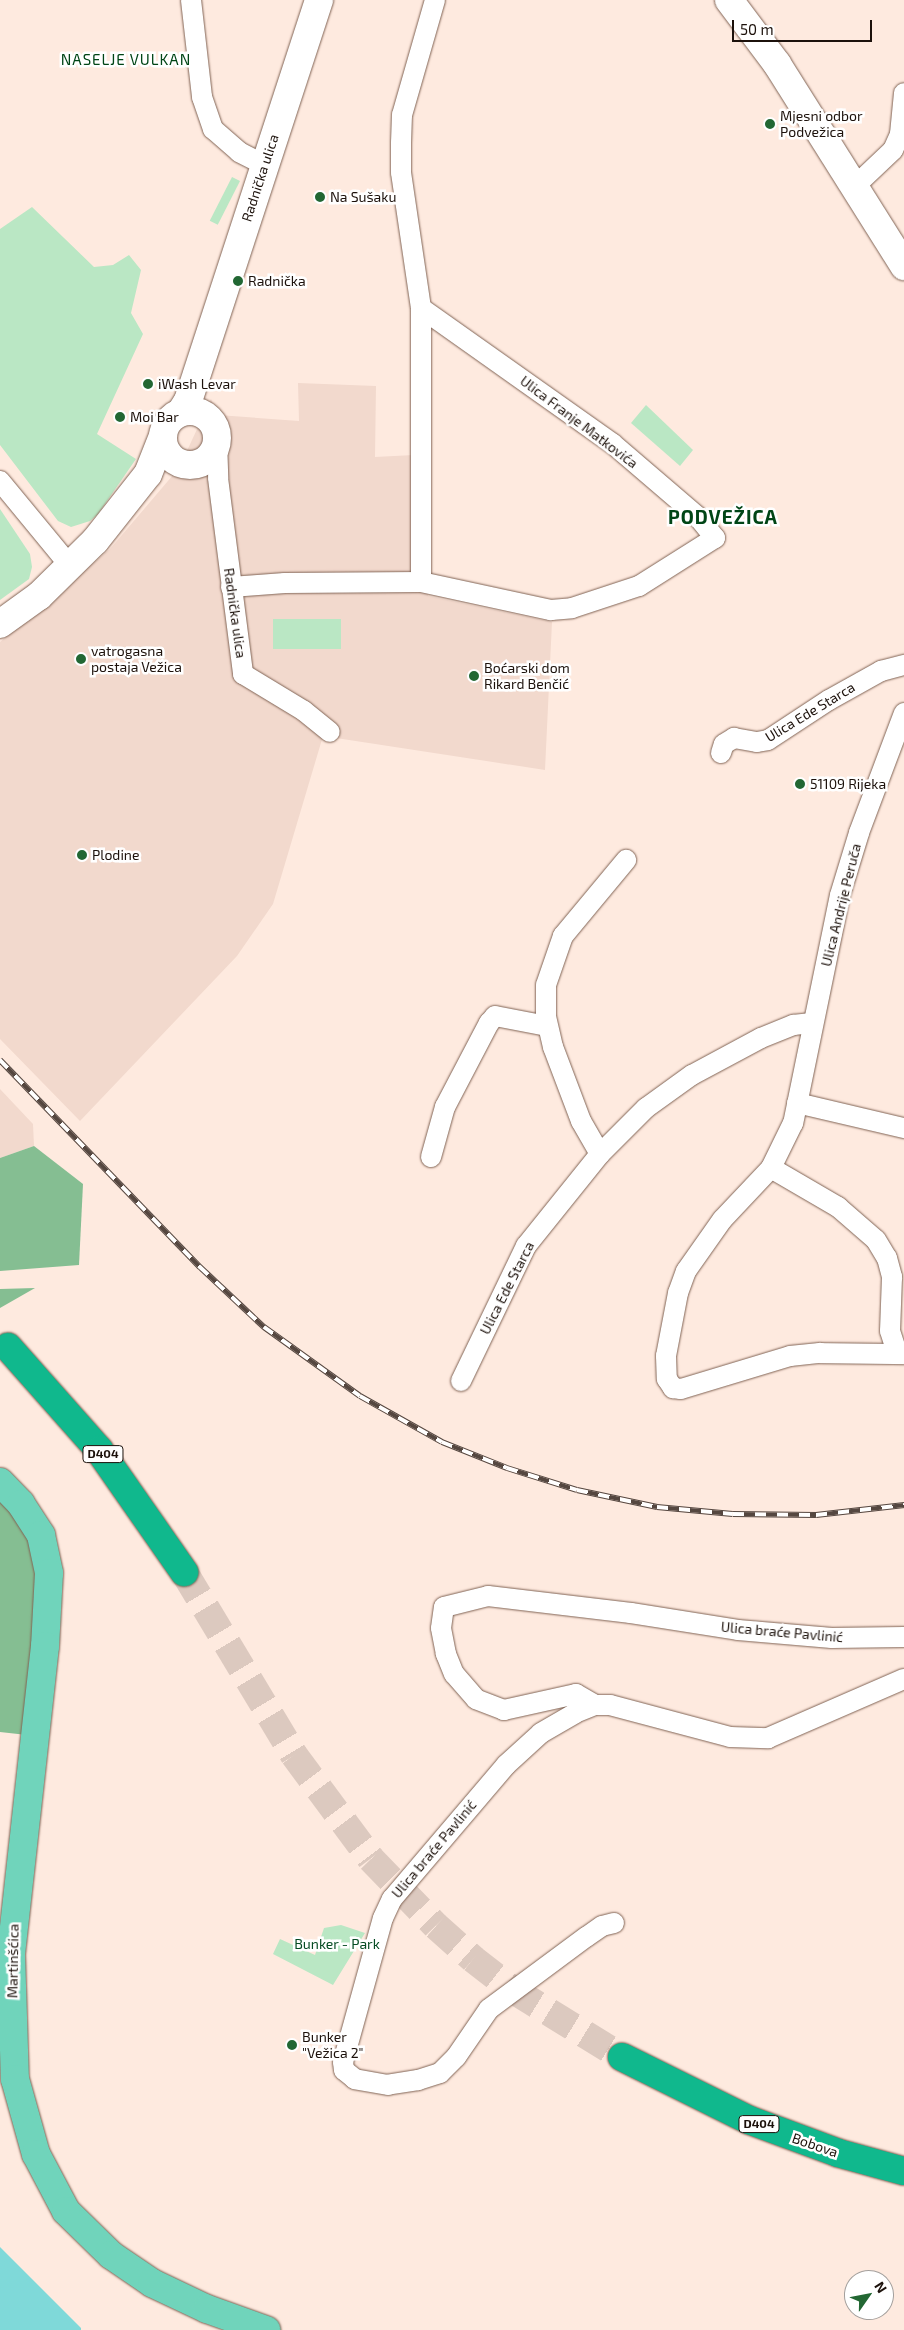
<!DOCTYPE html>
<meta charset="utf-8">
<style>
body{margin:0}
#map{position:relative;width:904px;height:2330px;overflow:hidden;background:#feeadf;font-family:"Exo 2",sans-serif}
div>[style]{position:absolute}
.built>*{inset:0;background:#f2d9cd}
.green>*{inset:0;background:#bae7c4;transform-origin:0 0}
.forest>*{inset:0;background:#85be92}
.water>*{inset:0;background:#7fd9d9}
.highway-tunnel>*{height:28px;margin-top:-14px;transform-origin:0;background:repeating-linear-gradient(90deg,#dcc9bf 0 28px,transparent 0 42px)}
.roads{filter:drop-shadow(0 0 1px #806354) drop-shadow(0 0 1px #806354)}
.street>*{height:20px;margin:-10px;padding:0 10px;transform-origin:10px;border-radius:10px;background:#fff}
.secondary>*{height:28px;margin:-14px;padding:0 14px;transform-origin:14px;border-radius:14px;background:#fff}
.secondary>.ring{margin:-14px;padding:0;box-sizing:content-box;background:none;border:28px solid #fff;border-radius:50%}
.primary>*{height:28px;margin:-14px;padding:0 14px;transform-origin:14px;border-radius:14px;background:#70d4bb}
.highway>*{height:28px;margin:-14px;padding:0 14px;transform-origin:14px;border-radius:14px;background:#10b88d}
.rail>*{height:5.5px;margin-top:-2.75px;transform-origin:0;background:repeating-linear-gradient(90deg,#fff 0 11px,#554740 0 22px);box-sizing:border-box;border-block:1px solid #554740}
.dots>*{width:14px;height:14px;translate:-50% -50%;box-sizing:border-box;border:2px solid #fff;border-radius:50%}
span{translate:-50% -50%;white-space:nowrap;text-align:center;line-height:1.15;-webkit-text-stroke:5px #fff;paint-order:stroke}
.shield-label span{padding:1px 4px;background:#fff;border:1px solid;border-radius:4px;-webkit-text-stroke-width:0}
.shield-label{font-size:12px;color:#1c110b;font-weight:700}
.poi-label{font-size:14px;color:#1c110b}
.left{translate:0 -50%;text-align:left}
.street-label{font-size:14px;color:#1c110b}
.park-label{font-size:14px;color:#064b23}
.neighbourhood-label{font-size:15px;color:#004516;letter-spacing:1px}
.district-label{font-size:19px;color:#004516;font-weight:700;letter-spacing:1px}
.north{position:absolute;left:844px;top:2270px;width:50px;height:50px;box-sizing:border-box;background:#fff;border:1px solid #a4a09d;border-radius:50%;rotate:57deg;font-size:14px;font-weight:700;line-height:20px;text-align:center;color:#1c110b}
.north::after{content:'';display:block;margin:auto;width:18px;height:22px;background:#226733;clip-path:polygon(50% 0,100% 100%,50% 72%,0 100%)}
.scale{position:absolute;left:732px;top:20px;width:140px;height:22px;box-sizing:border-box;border:2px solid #1c110b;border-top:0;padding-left:6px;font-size:15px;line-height:18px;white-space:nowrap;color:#1c110b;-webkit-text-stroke:4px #fff;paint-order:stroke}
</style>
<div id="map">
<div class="built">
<i style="clip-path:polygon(298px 383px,376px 386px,375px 457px,414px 455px,428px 596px,552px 622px,545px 770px,323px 736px,273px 904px,237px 956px,80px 1121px,0 1039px,0 642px,110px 549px,179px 468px,211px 399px,218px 415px,299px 421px)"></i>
<i style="clip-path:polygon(0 1089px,33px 1124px,34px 1146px,0 1158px)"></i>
</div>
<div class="green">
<i style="left:232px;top:177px;width:9px;height:49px;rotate:27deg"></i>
<i style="clip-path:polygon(32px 207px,94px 267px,113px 265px,129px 255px,141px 270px,131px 313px,143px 334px,97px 434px,136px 459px,98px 514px,90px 521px,71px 527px,58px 521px,0 445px,0 229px)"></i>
<i style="clip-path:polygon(646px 405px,693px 450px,680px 466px,631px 423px)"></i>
<i style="clip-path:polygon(0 509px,30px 554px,32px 567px,29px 579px,0 600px)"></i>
<i style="left:341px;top:619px;width:30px;height:68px;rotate:90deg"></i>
<i style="clip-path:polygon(341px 1925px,365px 1933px,333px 1985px,273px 1954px,280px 1939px,315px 1955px,324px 1928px)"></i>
</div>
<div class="forest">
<i style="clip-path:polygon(34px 1146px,83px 1184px,79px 1265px,0 1271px,0 1158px)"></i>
<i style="clip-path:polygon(35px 1288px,0 1308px,0 1289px)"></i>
<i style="clip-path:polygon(0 1499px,38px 1550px,27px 1735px,0 1732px)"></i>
</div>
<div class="water">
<i style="clip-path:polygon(0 2247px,81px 2328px,81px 2330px,0 2330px)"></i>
</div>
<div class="highway-tunnel">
<i style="left:184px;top:1572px;width:214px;rotate:59deg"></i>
<i style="left:294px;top:1755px;width:129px;rotate:53.5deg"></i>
<i style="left:371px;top:1859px;width:93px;rotate:45.9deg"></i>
<i style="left:436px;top:1926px;width:50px;rotate:41.7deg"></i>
<i style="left:473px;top:1959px;width:51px;rotate:37.8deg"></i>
<i style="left:513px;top:1990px;width:128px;rotate:31.6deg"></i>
</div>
<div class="roads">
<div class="street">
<i style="left:191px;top:0;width:98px;rotate:83.5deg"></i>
<i style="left:202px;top:97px;width:34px;rotate:71deg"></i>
<i style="left:213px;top:129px;width:35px;rotate:41deg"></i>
<i style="left:239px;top:152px;width:29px;rotate:27deg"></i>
<i style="left:855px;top:186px;width:52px;rotate:-43.5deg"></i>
<i style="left:893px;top:150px;width:17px;rotate:-66deg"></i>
<i style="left:900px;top:134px;width:41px;rotate:-84.4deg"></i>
<i style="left:217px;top:441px;width:37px;rotate:88deg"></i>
<i style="left:218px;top:478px;width:198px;rotate:82.7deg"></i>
<i style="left:243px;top:674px;width:71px;rotate:31.2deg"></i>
<i style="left:304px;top:711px;width:33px;rotate:39deg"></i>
<i style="left:0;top:481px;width:110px;rotate:50.5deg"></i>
<i style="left:421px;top:582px;width:274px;rotate:-90deg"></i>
<i style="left:421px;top:308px;width:137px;rotate:-98.4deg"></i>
<i style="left:401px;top:172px;width:29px;rotate:-90deg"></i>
<i style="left:401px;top:143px;width:28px;rotate:-88deg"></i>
<i style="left:402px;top:115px;width:120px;rotate:-74deg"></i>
<i style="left:231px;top:587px;width:54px;rotate:-4.2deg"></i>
<i style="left:285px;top:583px;width:136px;rotate:-0.4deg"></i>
<i style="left:421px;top:582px;width:133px;rotate:12.2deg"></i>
<i style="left:551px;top:610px;width:21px;rotate:-5deg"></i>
<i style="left:572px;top:608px;width:71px;rotate:-18.2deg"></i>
<i style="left:639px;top:586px;width:90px;rotate:-32.3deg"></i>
<i style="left:715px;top:538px;width:28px;rotate:-129deg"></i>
<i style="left:697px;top:516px;width:111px;rotate:-139.4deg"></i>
<i style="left:613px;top:444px;width:235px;rotate:-144.7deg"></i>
<i style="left:904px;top:713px;width:128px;rotate:110.6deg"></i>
<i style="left:859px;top:833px;width:65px;rotate:107deg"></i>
<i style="left:840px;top:895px;width:233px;rotate:101.6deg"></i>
<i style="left:793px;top:1123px;width:50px;rotate:116.1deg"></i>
<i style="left:771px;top:1168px;width:71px;rotate:133.3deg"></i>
<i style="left:722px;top:1220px;width:62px;rotate:125.2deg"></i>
<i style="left:686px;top:1271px;width:23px;rotate:110deg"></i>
<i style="left:678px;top:1293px;width:64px;rotate:100.8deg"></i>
<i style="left:666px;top:1356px;width:23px;rotate:88deg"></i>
<i style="left:667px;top:1379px;width:11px;rotate:56deg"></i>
<i style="left:673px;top:1388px;width:8px;rotate:7deg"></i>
<i style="left:681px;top:1389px;width:114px;rotate:-16.8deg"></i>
<i style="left:790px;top:1356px;width:30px;rotate:-6deg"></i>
<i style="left:820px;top:1353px;width:84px;rotate:0.7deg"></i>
<i style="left:721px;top:753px;width:9px;rotate:-72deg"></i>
<i style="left:724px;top:744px;width:12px;rotate:-31deg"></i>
<i style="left:734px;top:738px;width:23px;rotate:10deg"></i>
<i style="left:757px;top:742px;width:11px;rotate:-10deg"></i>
<i style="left:768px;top:740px;width:73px;rotate:-33.3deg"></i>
<i style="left:829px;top:700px;width:60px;rotate:-29.1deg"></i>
<i style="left:881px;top:671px;width:24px;rotate:-15deg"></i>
<i style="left:797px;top:1103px;width:110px;rotate:13.2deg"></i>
<i style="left:600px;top:1154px;width:38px;rotate:-120deg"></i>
<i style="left:581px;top:1121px;width:79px;rotate:-110.7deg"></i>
<i style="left:553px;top:1047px;width:31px;rotate:-103deg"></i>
<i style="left:546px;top:1017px;width:32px;rotate:-90deg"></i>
<i style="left:546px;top:985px;width:52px;rotate:-70.9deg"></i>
<i style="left:563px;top:936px;width:99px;rotate:-50.3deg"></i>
<i style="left:431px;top:1157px;width:52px;rotate:-74.4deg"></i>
<i style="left:445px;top:1107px;width:95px;rotate:-62.4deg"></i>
<i style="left:489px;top:1023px;width:9px;rotate:-49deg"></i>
<i style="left:495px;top:1016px;width:53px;rotate:10.9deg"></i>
<i style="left:771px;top:1168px;width:78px;rotate:30.2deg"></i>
<i style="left:838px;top:1207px;width:50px;rotate:41deg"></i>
<i style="left:876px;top:1240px;width:21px;rotate:59deg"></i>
<i style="left:887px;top:1258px;width:20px;rotate:75deg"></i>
<i style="left:892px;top:1277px;width:54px;rotate:92.1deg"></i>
<i style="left:890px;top:1331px;width:23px;rotate:72deg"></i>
<i style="left:461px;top:1381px;width:150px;rotate:-64.3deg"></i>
<i style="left:526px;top:1246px;width:118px;rotate:-51.2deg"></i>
<i style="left:600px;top:1154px;width:65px;rotate:-45deg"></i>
<i style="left:646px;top:1108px;width:57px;rotate:-35.7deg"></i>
<i style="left:692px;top:1075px;width:78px;rotate:-28.2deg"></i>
<i style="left:761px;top:1038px;width:35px;rotate:-22deg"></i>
<i style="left:793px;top:1025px;width:19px;rotate:-6deg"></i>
<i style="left:595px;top:1705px;width:22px;rotate:-150deg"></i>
<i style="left:576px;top:1694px;width:74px;rotate:167.5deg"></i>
<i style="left:504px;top:1710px;width:30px;rotate:-159deg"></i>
<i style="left:476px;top:1699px;width:33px;rotate:-131deg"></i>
<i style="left:454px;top:1674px;width:22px;rotate:-112deg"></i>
<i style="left:446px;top:1654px;width:26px;rotate:-101deg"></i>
<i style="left:441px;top:1628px;width:21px;rotate:-82deg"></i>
<i style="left:444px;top:1607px;width:45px;rotate:-14deg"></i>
<i style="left:488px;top:1596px;width:144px;rotate:6.8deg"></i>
<i style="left:631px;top:1613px;width:108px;rotate:9deg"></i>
<i style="left:738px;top:1630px;width:94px;rotate:4.9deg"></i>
<i style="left:832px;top:1638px;width:72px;rotate:-0.8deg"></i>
<i style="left:614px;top:1923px;width:12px;rotate:166deg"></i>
<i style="left:602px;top:1926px;width:19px;rotate:145deg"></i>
<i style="left:586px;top:1937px;width:121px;rotate:143.4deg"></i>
<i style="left:489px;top:2009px;width:58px;rotate:124.5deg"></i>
<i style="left:456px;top:2057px;width:23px;rotate:135deg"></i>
<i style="left:440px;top:2073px;width:23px;rotate:162deg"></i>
<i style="left:418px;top:2080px;width:30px;rotate:171deg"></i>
<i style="left:388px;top:2085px;width:34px;rotate:-170deg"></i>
<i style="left:355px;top:2079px;width:14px;rotate:-141deg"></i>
<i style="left:344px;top:2070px;width:8px;rotate:-97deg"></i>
<i style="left:343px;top:2062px;width:149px;rotate:-74.5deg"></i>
<i style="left:383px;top:1918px;width:21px;rotate:-65deg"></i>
<i style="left:392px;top:1899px;width:176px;rotate:-49.6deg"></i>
<i style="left:506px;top:1765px;width:47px;rotate:-42.4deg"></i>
<i style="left:541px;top:1733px;width:39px;rotate:-30deg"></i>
<i style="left:575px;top:1713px;width:22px;rotate:-22deg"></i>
<i style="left:595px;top:1705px;width:15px"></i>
<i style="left:610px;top:1705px;width:124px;rotate:14.9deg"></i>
<i style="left:730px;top:1737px;width:38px;rotate:2deg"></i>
<i style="left:768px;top:1738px;width:148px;rotate:-23.5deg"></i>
</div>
<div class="secondary">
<i style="left:729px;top:0;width:80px;rotate:53.1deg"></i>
<i style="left:777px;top:64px;width:239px;rotate:57.8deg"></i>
<i class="ring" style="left:163px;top:411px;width:26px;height:26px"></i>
<i style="left:181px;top:412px;width:13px;rotate:-58deg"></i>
<i style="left:188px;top:401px;width:422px;rotate:-71.9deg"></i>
<i style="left:0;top:624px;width:48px;rotate:-35.7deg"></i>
<i style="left:39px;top:596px;width:78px;rotate:-44.5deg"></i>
<i style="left:95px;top:541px;width:85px;rotate:-51.7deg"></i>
<i style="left:148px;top:474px;width:41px;rotate:-68.5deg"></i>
</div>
<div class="primary">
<i style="left:0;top:1482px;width:30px;rotate:46deg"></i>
<i style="left:21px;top:1504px;width:37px;rotate:57deg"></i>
<i style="left:41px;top:1535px;width:39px;rotate:78deg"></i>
<i style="left:49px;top:1573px;width:73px;rotate:93.1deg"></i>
<i style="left:45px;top:1646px;width:310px;rotate:96.3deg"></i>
<i style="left:11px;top:1954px;width:125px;rotate:88.2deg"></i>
<i style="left:15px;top:2079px;width:78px;rotate:74.4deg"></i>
<i style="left:36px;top:2154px;width:64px;rotate:62.2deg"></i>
<i style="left:66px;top:2211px;width:63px;rotate:44.4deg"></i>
<i style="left:111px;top:2255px;width:50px;rotate:34.3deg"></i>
<i style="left:152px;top:2283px;width:61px;rotate:25.3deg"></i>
<i style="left:207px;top:2309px;width:63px;rotate:19.6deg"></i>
</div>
<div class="highway">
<i style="left:8px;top:1347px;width:137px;rotate:48.5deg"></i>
<i style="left:99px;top:1450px;width:149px;rotate:55.1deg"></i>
<i style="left:622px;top:2057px;width:142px;rotate:26.4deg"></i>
<i style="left:749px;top:2120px;width:95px;rotate:20.3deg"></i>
<i style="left:838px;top:2153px;width:68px;rotate:15.3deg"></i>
</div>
</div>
<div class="rail">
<i style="left:0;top:1060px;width:288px;rotate:46deg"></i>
<i style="left:200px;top:1267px;width:88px;rotate:43.2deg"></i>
<i style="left:264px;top:1327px;width:118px;rotate:35.7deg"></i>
<i style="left:360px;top:1396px;width:94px;rotate:29.3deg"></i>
<i style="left:442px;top:1442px;width:70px;rotate:21.8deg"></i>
<i style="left:507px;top:1468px;width:73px;rotate:17.4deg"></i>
<i style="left:577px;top:1490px;width:82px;rotate:12deg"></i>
<i style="left:657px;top:1507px;width:76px;rotate:5.3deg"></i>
<i style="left:733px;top:1514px;width:83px;rotate:0.7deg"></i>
<i style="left:816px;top:1515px;width:89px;rotate:-6.5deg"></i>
</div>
<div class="dots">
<i style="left:770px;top:124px;background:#226733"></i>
<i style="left:320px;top:197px;background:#226733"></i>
<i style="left:238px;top:281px;background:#226733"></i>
<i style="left:148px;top:384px;background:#226733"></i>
<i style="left:120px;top:417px;background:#226733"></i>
<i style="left:81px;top:659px;background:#226733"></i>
<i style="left:474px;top:676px;background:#226733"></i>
<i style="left:800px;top:784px;background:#226733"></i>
<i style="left:82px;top:855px;background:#226733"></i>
<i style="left:292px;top:2045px;background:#226733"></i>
</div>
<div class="shield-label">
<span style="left:103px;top:1454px">D404</span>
<span style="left:759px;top:2124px">D404</span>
</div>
<div class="poi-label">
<span class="left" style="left:780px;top:124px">Mjesni odbor<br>Podvežica</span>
<span class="left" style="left:330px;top:197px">Na Sušaku</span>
<span class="left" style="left:248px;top:281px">Radnička</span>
<span class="left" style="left:158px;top:384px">iWash Levar</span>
<span class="left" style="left:130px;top:417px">Moi Bar</span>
<span class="left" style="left:91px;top:659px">vatrogasna<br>postaja Vežica</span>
<span class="left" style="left:484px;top:676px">Boćarski dom<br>Rikard Benčić</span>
<span class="left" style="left:810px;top:784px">51109 Rijeka</span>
<span class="left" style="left:92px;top:855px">Plodine</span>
<span class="left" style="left:302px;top:2045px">Bunker<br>"Vežica 2"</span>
</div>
<div class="street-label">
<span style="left:260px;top:178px;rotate:-72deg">Radnička ulica</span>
<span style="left:579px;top:422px;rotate:37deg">Ulica Franje Matkovića</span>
<span style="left:235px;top:613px;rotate:82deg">Radnička ulica</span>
<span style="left:810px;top:712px;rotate:-31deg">Ulica Ede Starca</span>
<span style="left:841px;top:905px;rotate:-76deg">Ulica Andrije Peruča</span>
<span style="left:507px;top:1288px;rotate:-63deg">Ulica Ede Starca</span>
<span style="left:782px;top:1632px;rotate:5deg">Ulica braće Pavlinić</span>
<span style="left:434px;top:1849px;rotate:-50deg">Ulica braće Pavlinić</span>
<span style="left:13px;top:1961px;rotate:-89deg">Martinšćica</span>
<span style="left:815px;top:2145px;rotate:19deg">Bobova</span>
</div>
<div class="park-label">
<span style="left:337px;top:1944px">Bunker - Park</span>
</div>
<div class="neighbourhood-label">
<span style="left:126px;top:60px">NASELJE VULKAN</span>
</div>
<div class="district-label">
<span style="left:723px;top:517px">PODVEŽICA</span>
</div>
<div class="north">N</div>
<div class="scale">50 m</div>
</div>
